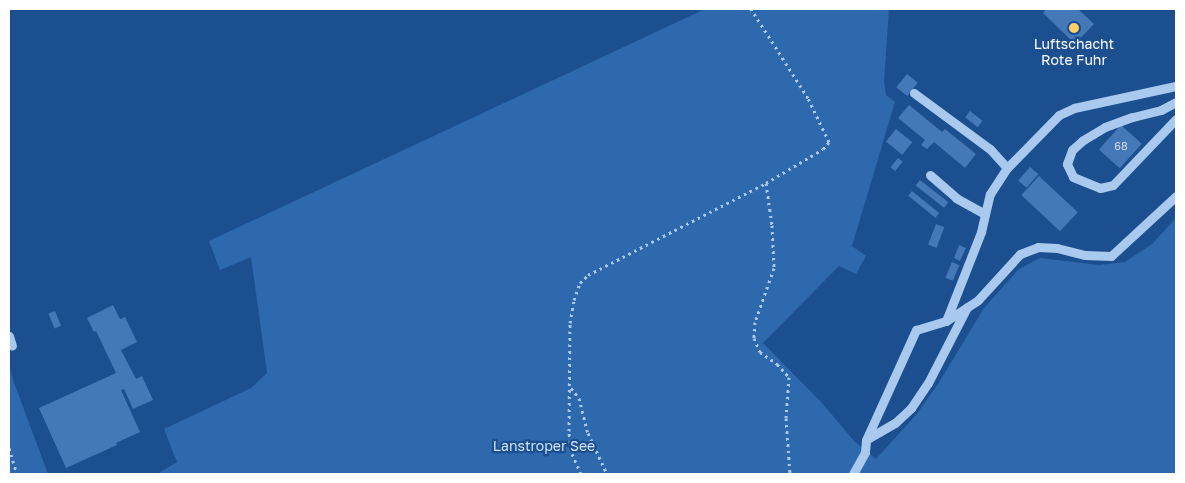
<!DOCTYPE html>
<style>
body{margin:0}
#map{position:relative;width:1185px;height:483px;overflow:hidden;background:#1b4f8f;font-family:"Golos Text",sans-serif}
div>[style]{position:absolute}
.green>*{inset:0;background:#2e69ad}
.building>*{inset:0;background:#4478b7;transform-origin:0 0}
.path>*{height:3px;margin-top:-1.5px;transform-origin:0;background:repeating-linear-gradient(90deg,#a9c9ee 0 2.5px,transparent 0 6.5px)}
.minor>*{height:9px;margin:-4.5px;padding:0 4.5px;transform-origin:4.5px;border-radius:4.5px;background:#a9c9ee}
.dots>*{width:14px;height:14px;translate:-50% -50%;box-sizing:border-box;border:2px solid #1b4f8f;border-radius:50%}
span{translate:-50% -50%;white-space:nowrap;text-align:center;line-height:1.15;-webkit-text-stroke:4.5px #1b4f8f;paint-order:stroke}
.number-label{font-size:11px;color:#d0dded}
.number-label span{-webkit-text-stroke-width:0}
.poi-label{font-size:14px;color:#fff}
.park-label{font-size:14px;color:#cfe3fa}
.frame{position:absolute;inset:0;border:10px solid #fff;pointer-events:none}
</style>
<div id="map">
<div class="green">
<i style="clip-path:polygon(705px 9px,889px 9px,884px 82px,886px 95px,895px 102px,852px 246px,866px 256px,856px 274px,839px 266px,763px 343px,822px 403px,855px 442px,876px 459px,916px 415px,938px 384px,984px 308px,1019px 269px,1040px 258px,1099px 265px,1125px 262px,1152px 244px,1176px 218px,1176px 474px,157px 474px,177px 462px,164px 429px,251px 388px,267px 373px,251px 257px,220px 270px,209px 241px)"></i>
<i style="clip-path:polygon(9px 365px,13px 380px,48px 474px,9px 474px)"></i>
</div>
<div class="building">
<i style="clip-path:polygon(1046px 9px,1078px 9px,1094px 24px,1075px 44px,1043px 13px)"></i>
<i style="left:907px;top:74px;width:14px;height:17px;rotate:39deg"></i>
<i style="clip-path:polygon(909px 105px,942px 132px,945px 129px,976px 154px,965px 168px,934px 142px,927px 149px,921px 145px,925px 140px,898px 118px)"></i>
<i style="left:970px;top:111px;width:16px;height:8px;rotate:38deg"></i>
<i style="left:1121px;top:125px;width:28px;height:33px;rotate:42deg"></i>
<i style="left:896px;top:129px;width:21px;height:16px;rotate:39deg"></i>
<i style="left:898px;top:158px;width:6px;height:12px;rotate:39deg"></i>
<i style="left:1030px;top:167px;width:11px;height:18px;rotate:41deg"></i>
<i style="left:1039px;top:176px;width:53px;height:26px;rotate:43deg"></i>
<i style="left:920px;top:180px;width:36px;height:7px;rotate:38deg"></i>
<i style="left:912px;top:191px;width:35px;height:6px;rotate:39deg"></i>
<i style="left:936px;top:224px;width:9px;height:22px;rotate:21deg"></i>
<i style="clip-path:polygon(959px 245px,966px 248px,960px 261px,954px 258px)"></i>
<i style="left:952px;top:262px;width:8px;height:17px;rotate:23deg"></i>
<i style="clip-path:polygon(113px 305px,120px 319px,125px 317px,137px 342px,121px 350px,136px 379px,142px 376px,153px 400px,133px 409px,124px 389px,121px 390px,140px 432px,116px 443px,117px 445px,66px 468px,39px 408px,116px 373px,96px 331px,94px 332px,87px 318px)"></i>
<i style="left:55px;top:311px;width:16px;height:7px;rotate:68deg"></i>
</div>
<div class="path">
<i style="left:766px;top:183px;width:42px;rotate:81.9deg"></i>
<i style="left:772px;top:225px;width:43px;rotate:87.3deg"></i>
<i style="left:774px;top:268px;width:57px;rotate:109.4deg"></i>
<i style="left:755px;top:322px;width:16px;rotate:94deg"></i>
<i style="left:754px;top:338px;width:15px;rotate:67deg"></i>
<i style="left:760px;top:352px;width:21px;rotate:35deg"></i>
<i style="left:777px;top:364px;width:18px;rotate:47deg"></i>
<i style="left:789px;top:377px;width:41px;rotate:94.2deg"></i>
<i style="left:786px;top:418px;width:56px;rotate:85.9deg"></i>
<i style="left:571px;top:388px;width:13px;rotate:51deg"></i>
<i style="left:579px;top:398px;width:36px;rotate:76deg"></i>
<i style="left:588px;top:433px;width:45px;rotate:65.1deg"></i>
<i style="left:9px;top:448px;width:27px;rotate:73deg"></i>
<i style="left:581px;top:474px;width:27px;rotate:-114deg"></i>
<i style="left:570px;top:449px;width:18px;rotate:-93deg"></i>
<i style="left:569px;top:431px;width:108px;rotate:-89.5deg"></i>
<i style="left:570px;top:323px;width:23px;rotate:-80deg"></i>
<i style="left:574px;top:300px;width:18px;rotate:-71deg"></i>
<i style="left:580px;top:283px;width:11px;rotate:-45deg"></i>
<i style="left:588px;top:275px;width:200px;rotate:-27.3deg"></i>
<i style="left:766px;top:183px;width:66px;rotate:-30.8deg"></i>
<i style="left:823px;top:149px;width:9px;rotate:-49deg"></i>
<i style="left:829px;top:142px;width:49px;rotate:-115.5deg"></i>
<i style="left:808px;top:98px;width:106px;rotate:-122.6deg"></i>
</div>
<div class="minor">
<i style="left:914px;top:93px;width:94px;rotate:36.4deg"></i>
<i style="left:990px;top:149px;width:25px;rotate:48deg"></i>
<i style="left:1176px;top:102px;width:17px;rotate:152deg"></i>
<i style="left:1161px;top:110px;width:30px;rotate:166deg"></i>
<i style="left:1132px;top:117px;width:29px;rotate:160deg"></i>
<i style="left:1105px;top:127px;width:27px;rotate:149deg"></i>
<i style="left:1082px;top:141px;width:13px;rotate:138deg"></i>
<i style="left:1072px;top:150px;width:15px;rotate:110deg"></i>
<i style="left:1067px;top:164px;width:14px;rotate:65deg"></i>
<i style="left:1073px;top:177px;width:29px;rotate:22deg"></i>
<i style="left:1100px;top:188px;width:13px;rotate:-13deg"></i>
<i style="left:1113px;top:185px;width:91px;rotate:-46.3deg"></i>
<i style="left:930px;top:175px;width:35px;rotate:41deg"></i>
<i style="left:956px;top:198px;width:33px;rotate:29deg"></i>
<i style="left:946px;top:321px;width:38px;rotate:-33deg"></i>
<i style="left:978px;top:300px;width:62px;rotate:-47.6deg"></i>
<i style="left:1020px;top:254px;width:19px;rotate:-21deg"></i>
<i style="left:1038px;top:247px;width:19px;rotate:3deg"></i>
<i style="left:1057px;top:248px;width:29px;rotate:14deg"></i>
<i style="left:1085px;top:255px;width:26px;rotate:2deg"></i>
<i style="left:1111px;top:256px;width:88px;rotate:-42.7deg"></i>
<i style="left:9px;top:336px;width:10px;rotate:73deg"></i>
<i style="left:867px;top:439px;width:32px;rotate:-30deg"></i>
<i style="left:895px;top:423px;width:22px;rotate:-43deg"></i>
<i style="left:911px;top:408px;width:30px;rotate:-56deg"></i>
<i style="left:928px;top:383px;width:85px;rotate:-62.8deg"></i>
<i style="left:853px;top:474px;width:25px;rotate:-61deg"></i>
<i style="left:865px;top:452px;width:12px;rotate:-85deg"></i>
<i style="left:866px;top:440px;width:121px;rotate:-65.6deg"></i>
<i style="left:916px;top:330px;width:31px;rotate:-17deg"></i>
<i style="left:946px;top:321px;width:96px;rotate:-68.5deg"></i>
<i style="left:981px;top:232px;width:39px;rotate:-77deg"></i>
<i style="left:990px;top:194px;width:31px;rotate:-57deg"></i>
<i style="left:1007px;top:168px;width:74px;rotate:-45.5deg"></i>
<i style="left:1059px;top:115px;width:17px;rotate:-25deg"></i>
<i style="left:1074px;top:108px;width:104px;rotate:-12.2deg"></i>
</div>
<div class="dots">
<i style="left:1074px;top:28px;background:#ffd166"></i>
</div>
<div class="number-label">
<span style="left:1121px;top:146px">68</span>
</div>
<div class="poi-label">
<span style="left:1074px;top:52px">Luftschacht<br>Rote Fuhr</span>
</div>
<div class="park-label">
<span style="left:544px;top:446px">Lanstroper See</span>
</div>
<div class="frame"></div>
</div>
